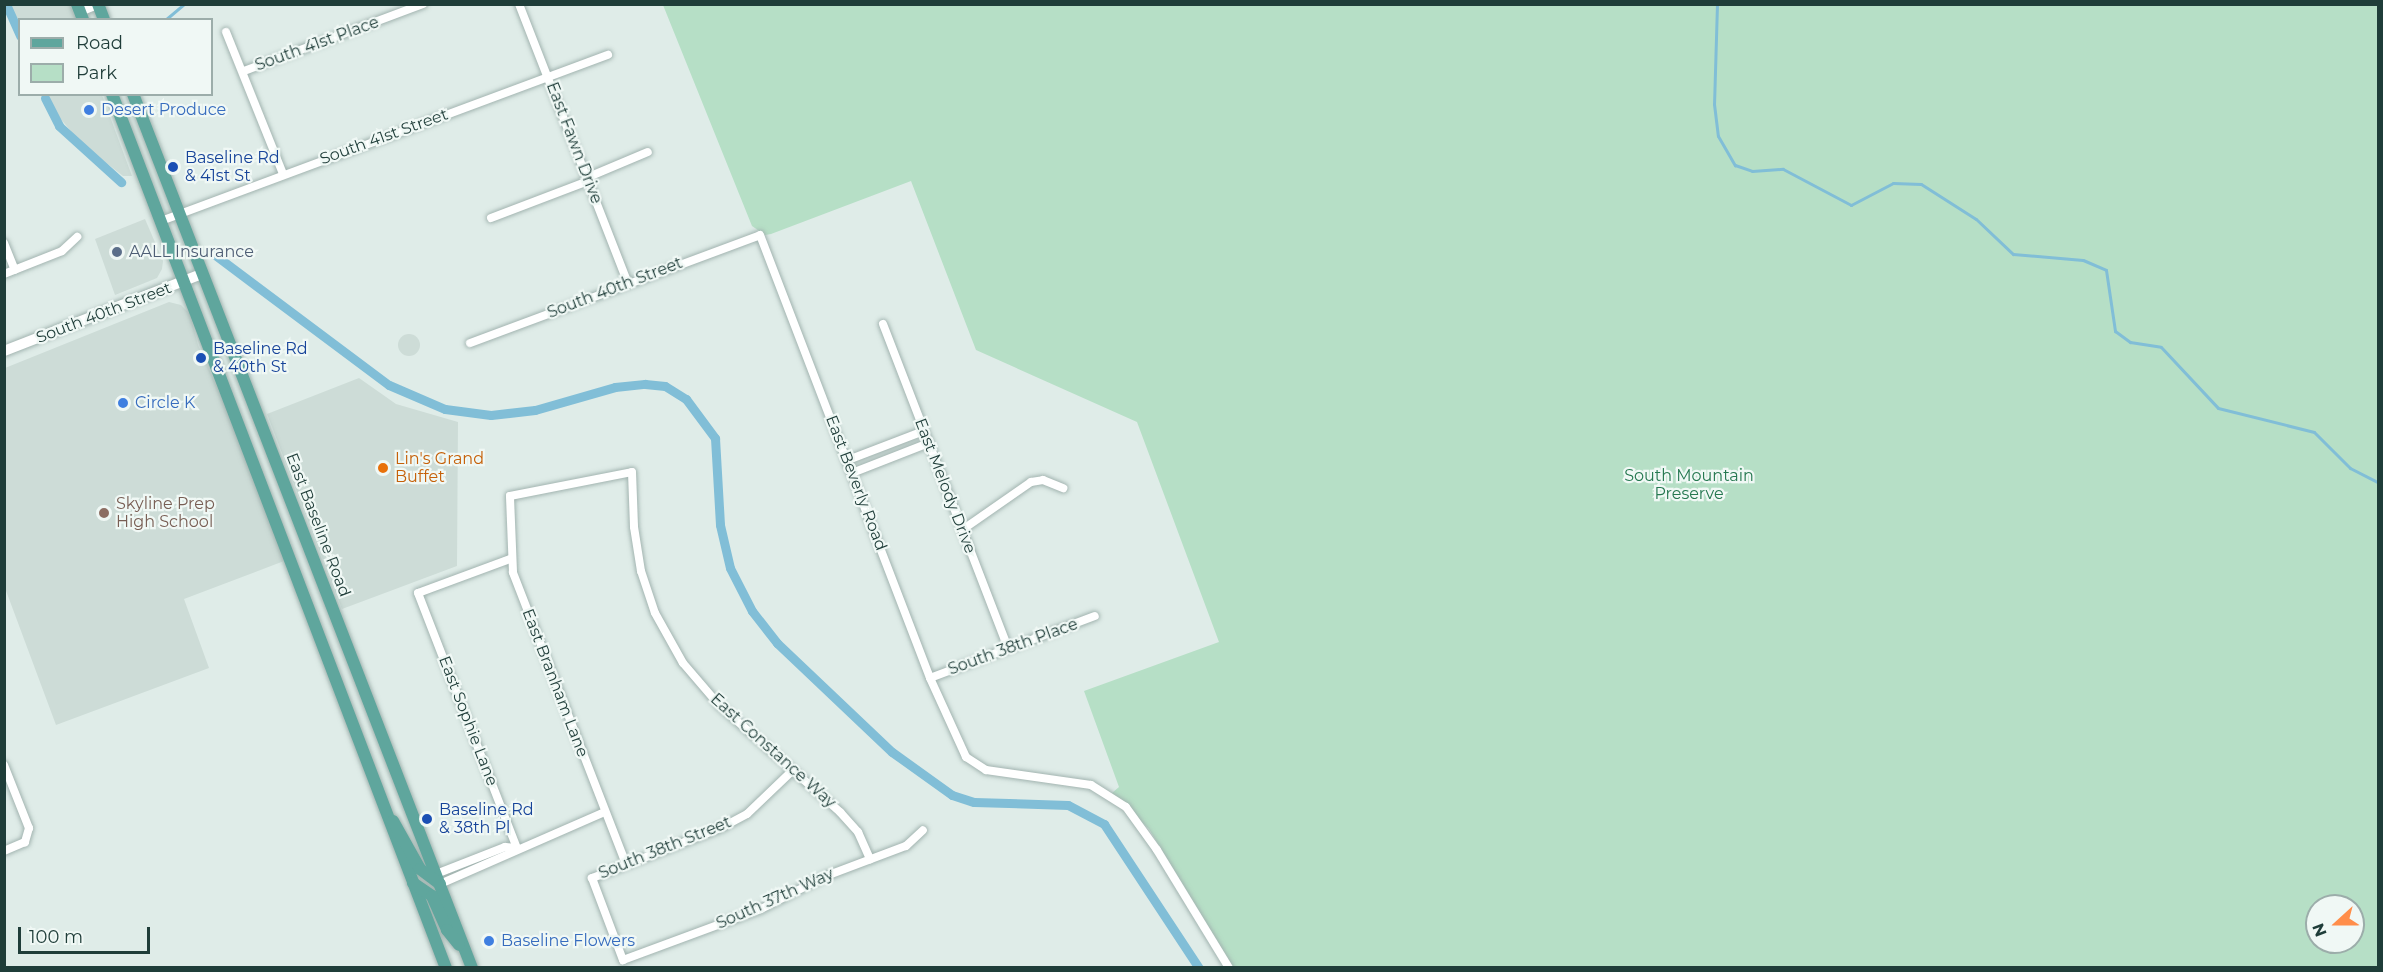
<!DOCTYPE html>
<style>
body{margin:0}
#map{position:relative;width:2383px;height:972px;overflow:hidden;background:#dfece8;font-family:Montserrat,sans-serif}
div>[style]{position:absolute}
.built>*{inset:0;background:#cddcd7}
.round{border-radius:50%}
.green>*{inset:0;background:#b6dfc6}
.stream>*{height:3px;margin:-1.5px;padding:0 1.5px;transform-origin:1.5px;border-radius:1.5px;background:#81bed7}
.canal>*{height:9px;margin:-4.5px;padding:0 4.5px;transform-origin:4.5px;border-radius:4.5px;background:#81bed7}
.roads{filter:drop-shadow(0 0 2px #a2b4b0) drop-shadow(0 0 2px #a2b4b0)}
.minor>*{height:8px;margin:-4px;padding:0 4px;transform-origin:4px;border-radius:4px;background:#fff}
.secondary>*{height:10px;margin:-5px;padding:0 5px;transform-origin:5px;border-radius:5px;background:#fff}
.primary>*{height:12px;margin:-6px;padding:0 6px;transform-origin:6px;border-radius:6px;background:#5fa69d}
.dots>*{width:16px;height:16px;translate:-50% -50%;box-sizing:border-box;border:3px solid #f0f8f5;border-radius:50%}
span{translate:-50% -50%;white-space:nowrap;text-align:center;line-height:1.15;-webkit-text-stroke:4.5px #f0f8f5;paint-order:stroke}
.street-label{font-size:16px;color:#1f3d39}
.shop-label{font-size:16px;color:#366cbe}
.left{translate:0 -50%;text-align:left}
.transit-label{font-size:16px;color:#164399}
.service-label{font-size:16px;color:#4e5e75}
.food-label{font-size:16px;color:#c56008}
.park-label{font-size:16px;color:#257850}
.education-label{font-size:16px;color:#785e54}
.frame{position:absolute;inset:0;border:6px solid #1f3d39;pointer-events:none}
.legend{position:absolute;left:18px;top:18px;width:195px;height:78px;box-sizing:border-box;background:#f0f8f5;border:2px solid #9cadaa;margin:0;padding:8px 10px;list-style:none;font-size:18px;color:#1f3d39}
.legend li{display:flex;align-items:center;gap:12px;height:30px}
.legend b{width:30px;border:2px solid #9cadaa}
.north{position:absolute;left:2305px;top:894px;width:60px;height:60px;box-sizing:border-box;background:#f0f8f5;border:2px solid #9cadaa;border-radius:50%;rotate:249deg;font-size:16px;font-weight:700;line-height:24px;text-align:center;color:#1f3d39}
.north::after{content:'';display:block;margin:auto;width:21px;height:27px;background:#ff8e4a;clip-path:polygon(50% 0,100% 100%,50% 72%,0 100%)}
.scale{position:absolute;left:18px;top:927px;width:132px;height:27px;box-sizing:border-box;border:3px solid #1f3d39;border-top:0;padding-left:8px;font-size:18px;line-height:21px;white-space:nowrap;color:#1f3d39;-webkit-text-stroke:4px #f0f8f5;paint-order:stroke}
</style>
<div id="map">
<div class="built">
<i style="clip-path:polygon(11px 5px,70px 5px,76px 19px,20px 20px,19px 25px)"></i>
<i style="clip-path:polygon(48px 95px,102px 95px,132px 176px,123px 176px,81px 143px,59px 117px)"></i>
<i style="clip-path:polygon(145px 219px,163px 261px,162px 269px,157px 278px,115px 295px,95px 239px)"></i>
<i style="clip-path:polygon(169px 302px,181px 305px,190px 314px,198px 345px,228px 411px,284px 561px,184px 599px,209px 668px,56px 725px,5px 588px,5px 368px)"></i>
<i class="round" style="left:398px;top:334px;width:22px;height:22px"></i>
<i style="clip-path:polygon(359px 378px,396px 404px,458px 422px,457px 566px,342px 609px,267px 414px)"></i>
</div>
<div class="green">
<i style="clip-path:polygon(evenodd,663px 5px,2378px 5px,2378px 967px,1233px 967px,1149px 829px,1112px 793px,1119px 787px,1084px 691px,1219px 642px,1137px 422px,976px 350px,911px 181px,771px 234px,765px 235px,752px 226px,663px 5px,2317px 906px,2353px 906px,2353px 942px,2317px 942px,2317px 906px)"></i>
</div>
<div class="stream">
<i style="left:1717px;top:4px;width:100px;rotate:91.7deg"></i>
<i style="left:1714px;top:104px;width:32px;rotate:83deg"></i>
<i style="left:1718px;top:136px;width:34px;rotate:60deg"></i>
<i style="left:1735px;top:165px;width:18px;rotate:19deg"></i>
<i style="left:1752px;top:171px;width:31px;rotate:-4deg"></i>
<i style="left:1783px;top:169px;width:77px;rotate:27.9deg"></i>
<i style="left:1851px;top:205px;width:47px;rotate:-27.6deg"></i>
<i style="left:1893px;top:183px;width:28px;rotate:2deg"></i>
<i style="left:1921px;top:184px;width:65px;rotate:32.5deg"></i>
<i style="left:1976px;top:219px;width:51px;rotate:43.4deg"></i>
<i style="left:2013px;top:254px;width:70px;rotate:4.9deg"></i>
<i style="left:2083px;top:260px;width:25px;rotate:23deg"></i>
<i style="left:2106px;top:270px;width:62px;rotate:81.6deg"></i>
<i style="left:2115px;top:331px;width:19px;rotate:36deg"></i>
<i style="left:2130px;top:342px;width:31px;rotate:9deg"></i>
<i style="left:2161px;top:347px;width:83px;rotate:46.9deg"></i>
<i style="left:2218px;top:408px;width:99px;rotate:14deg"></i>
<i style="left:2314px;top:432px;width:51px;rotate:45deg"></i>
<i style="left:2350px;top:468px;width:31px;rotate:27deg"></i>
<i style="left:165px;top:20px;width:25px;rotate:-40deg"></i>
</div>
<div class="canal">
<i style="left:6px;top:4px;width:35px;rotate:66deg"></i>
<i style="left:45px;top:98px;width:31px;rotate:63deg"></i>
<i style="left:59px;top:126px;width:84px;rotate:42.1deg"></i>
<i style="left:211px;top:252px;width:222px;rotate:36.8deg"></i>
<i style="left:389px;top:385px;width:61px;rotate:23.2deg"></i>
<i style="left:445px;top:409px;width:46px;rotate:7.4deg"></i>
<i style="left:491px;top:415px;width:44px;rotate:-6.5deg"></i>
<i style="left:535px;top:410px;width:83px;rotate:-16deg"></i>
<i style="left:615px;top:387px;width:30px;rotate:-6deg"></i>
<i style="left:645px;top:384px;width:20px;rotate:6deg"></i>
<i style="left:665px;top:386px;width:25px;rotate:32deg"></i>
<i style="left:686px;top:399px;width:49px;rotate:53.4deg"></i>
<i style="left:715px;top:438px;width:87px;rotate:86.7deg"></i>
<i style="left:720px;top:525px;width:44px;rotate:76.9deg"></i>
<i style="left:730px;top:568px;width:48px;rotate:62.9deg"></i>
<i style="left:752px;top:611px;width:41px;rotate:52deg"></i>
<i style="left:777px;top:643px;width:158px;rotate:43.5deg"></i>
<i style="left:892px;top:752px;width:74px;rotate:35.6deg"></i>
<i style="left:952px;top:795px;width:23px;rotate:18deg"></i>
<i style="left:974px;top:802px;width:94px;rotate:1.8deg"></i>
<i style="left:1068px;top:805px;width:41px;rotate:27.8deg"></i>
<i style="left:1104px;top:824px;width:173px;rotate:56.6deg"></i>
</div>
<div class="roads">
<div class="minor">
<i style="left:519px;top:4px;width:300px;rotate:68.7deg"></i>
<i style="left:80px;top:12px;width:22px;rotate:-22deg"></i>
<i style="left:226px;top:32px;width:153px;rotate:68.1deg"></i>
<i style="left:244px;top:71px;width:191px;rotate:-20.5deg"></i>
<i style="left:586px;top:178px;width:67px;rotate:-22.8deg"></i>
<i style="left:491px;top:218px;width:104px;rotate:-20.9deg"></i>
<i style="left:161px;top:221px;width:477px;rotate:-20.4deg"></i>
<i style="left:4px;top:243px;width:29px;rotate:68deg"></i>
<i style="left:4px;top:274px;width:62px;rotate:-21.6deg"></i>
<i style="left:62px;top:251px;width:21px;rotate:-43deg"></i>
<i style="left:883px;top:324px;width:347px;rotate:68.9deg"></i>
<i style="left:470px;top:343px;width:309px;rotate:-20.4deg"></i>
<i style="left:760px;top:235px;width:474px;rotate:69deg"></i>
<i style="left:930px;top:678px;width:87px;rotate:65.5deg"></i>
<i style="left:966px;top:757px;width:24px;rotate:33deg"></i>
<i style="left:986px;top:770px;width:106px;rotate:8.1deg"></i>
<i style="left:1091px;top:785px;width:41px;rotate:32.2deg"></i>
<i style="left:1126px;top:807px;width:53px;rotate:54.2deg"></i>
<i style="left:1157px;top:850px;width:138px;rotate:58.6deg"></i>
<i style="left:848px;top:460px;width:81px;rotate:-20.9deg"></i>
<i style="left:852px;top:473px;width:83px;rotate:-21.3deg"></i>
<i style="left:962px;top:530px;width:84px;rotate:-34.8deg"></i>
<i style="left:1031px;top:482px;width:12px;rotate:-9deg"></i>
<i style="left:1043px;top:480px;width:22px;rotate:22deg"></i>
<i style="left:510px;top:559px;width:98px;rotate:159.7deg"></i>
<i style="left:418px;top:593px;width:274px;rotate:68.8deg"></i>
<i style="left:930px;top:678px;width:176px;rotate:-20.6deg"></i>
<i style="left:4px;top:765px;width:68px;rotate:68.4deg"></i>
<i style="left:29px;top:828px;width:15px;rotate:106deg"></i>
<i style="left:25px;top:842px;width:23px;rotate:157deg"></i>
<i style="left:792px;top:771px;width:62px;rotate:136.3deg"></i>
<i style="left:747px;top:814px;width:27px;rotate:152deg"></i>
<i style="left:723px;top:827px;width:141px;rotate:158.7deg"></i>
<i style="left:592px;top:878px;width:88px;rotate:69.3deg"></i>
<i style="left:623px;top:960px;width:147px;rotate:-20.3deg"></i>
<i style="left:761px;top:909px;width:73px;rotate:-26.9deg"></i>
<i style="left:826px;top:876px;width:85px;rotate:-20.6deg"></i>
<i style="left:906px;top:846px;width:23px;rotate:-43deg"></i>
<i style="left:626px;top:864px;width:313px;rotate:-111.2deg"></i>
<i style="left:513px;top:572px;width:76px;rotate:-92.3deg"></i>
<i style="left:510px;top:496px;width:124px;rotate:-11.1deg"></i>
<i style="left:632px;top:472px;width:55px;rotate:87.9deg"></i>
<i style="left:634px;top:527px;width:45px;rotate:81deg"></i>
<i style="left:641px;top:571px;width:44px;rotate:71.6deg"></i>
<i style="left:655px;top:613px;width:57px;rotate:60.8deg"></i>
<i style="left:683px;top:663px;width:55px;rotate:49.4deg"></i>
<i style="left:719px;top:705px;width:162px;rotate:41.5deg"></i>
<i style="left:840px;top:812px;width:27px;rotate:48deg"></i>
<i style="left:858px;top:832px;width:30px;rotate:66deg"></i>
<i style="left:436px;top:874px;width:74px;rotate:-21.4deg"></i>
<i style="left:505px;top:847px;width:12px;rotate:5deg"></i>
<i style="left:440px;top:884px;width:180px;rotate:-23.6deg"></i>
</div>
<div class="secondary">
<i style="left:4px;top:351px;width:212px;rotate:-21.3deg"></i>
</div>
<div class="primary">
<i style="left:77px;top:4px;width:17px;rotate:69deg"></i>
<i style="left:98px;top:4px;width:17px;rotate:69deg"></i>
<i style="left:112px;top:94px;width:936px;rotate:69.09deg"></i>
<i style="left:133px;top:94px;width:937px;rotate:68.8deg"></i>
<i style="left:393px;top:821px;width:55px;rotate:60.6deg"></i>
<i style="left:420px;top:869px;width:25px;rotate:37deg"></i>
<i style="left:413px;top:883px;width:23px;rotate:34deg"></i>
<i style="left:432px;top:896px;width:37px;rotate:66deg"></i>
<i style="left:447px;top:930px;width:19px;rotate:51deg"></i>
</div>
</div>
<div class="dots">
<i style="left:89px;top:110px;background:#3f7fe0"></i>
<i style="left:173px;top:167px;background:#1a4fb4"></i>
<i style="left:117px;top:252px;background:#5c6f8a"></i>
<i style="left:201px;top:358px;background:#1a4fb4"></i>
<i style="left:123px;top:403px;background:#3f7fe0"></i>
<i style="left:383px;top:468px;background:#e8710a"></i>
<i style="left:104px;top:513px;background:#8d6e63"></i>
<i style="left:427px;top:819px;background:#1a4fb4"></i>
<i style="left:489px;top:941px;background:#3f7fe0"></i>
</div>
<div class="street-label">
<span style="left:317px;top:44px;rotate:-20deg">South 41st Place</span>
<span style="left:384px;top:137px;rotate:-20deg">South 41st Street</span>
<span style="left:574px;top:143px;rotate:69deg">East Fawn Drive</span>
<span style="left:615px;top:288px;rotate:-21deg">South 40th Street</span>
<span style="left:104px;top:313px;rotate:-21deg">South 40th Street</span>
<span style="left:856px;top:483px;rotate:69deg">East Beverly Road</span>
<span style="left:945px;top:486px;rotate:69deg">East Melody Drive</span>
<span style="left:318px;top:525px;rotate:69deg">East Baseline Road</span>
<span style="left:1013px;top:647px;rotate:-20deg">South 38th Place</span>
<span style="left:555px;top:683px;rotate:69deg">East Branham Lane</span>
<span style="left:468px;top:721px;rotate:69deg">East Sophie Lane</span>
<span style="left:773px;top:751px;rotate:42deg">East Constance Way</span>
<span style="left:665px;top:848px;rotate:-22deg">South 38th Street</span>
<span style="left:775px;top:899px;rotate:-24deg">South 37th Way</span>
</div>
<div class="shop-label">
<span class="left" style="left:101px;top:110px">Desert Produce</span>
<span class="left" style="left:135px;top:403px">Circle K</span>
<span class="left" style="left:501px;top:941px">Baseline Flowers</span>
</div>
<div class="transit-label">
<span class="left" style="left:185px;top:167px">Baseline Rd<br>&amp; 41st St</span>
<span class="left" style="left:213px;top:358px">Baseline Rd<br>&amp; 40th St</span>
<span class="left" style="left:439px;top:819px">Baseline Rd<br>&amp; 38th Pl</span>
</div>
<div class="service-label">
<span class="left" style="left:129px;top:252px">AALL Insurance</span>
</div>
<div class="food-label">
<span class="left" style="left:395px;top:468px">Lin's Grand<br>Buffet</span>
</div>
<div class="park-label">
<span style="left:1689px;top:485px">South Mountain<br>Preserve</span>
</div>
<div class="education-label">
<span class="left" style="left:116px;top:513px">Skyline Prep<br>High School</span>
</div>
<div class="frame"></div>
<ul class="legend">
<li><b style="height:8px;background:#5fa69d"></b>Road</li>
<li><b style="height:16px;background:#b6dfc6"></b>Park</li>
</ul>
<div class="north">N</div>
<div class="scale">100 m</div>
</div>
